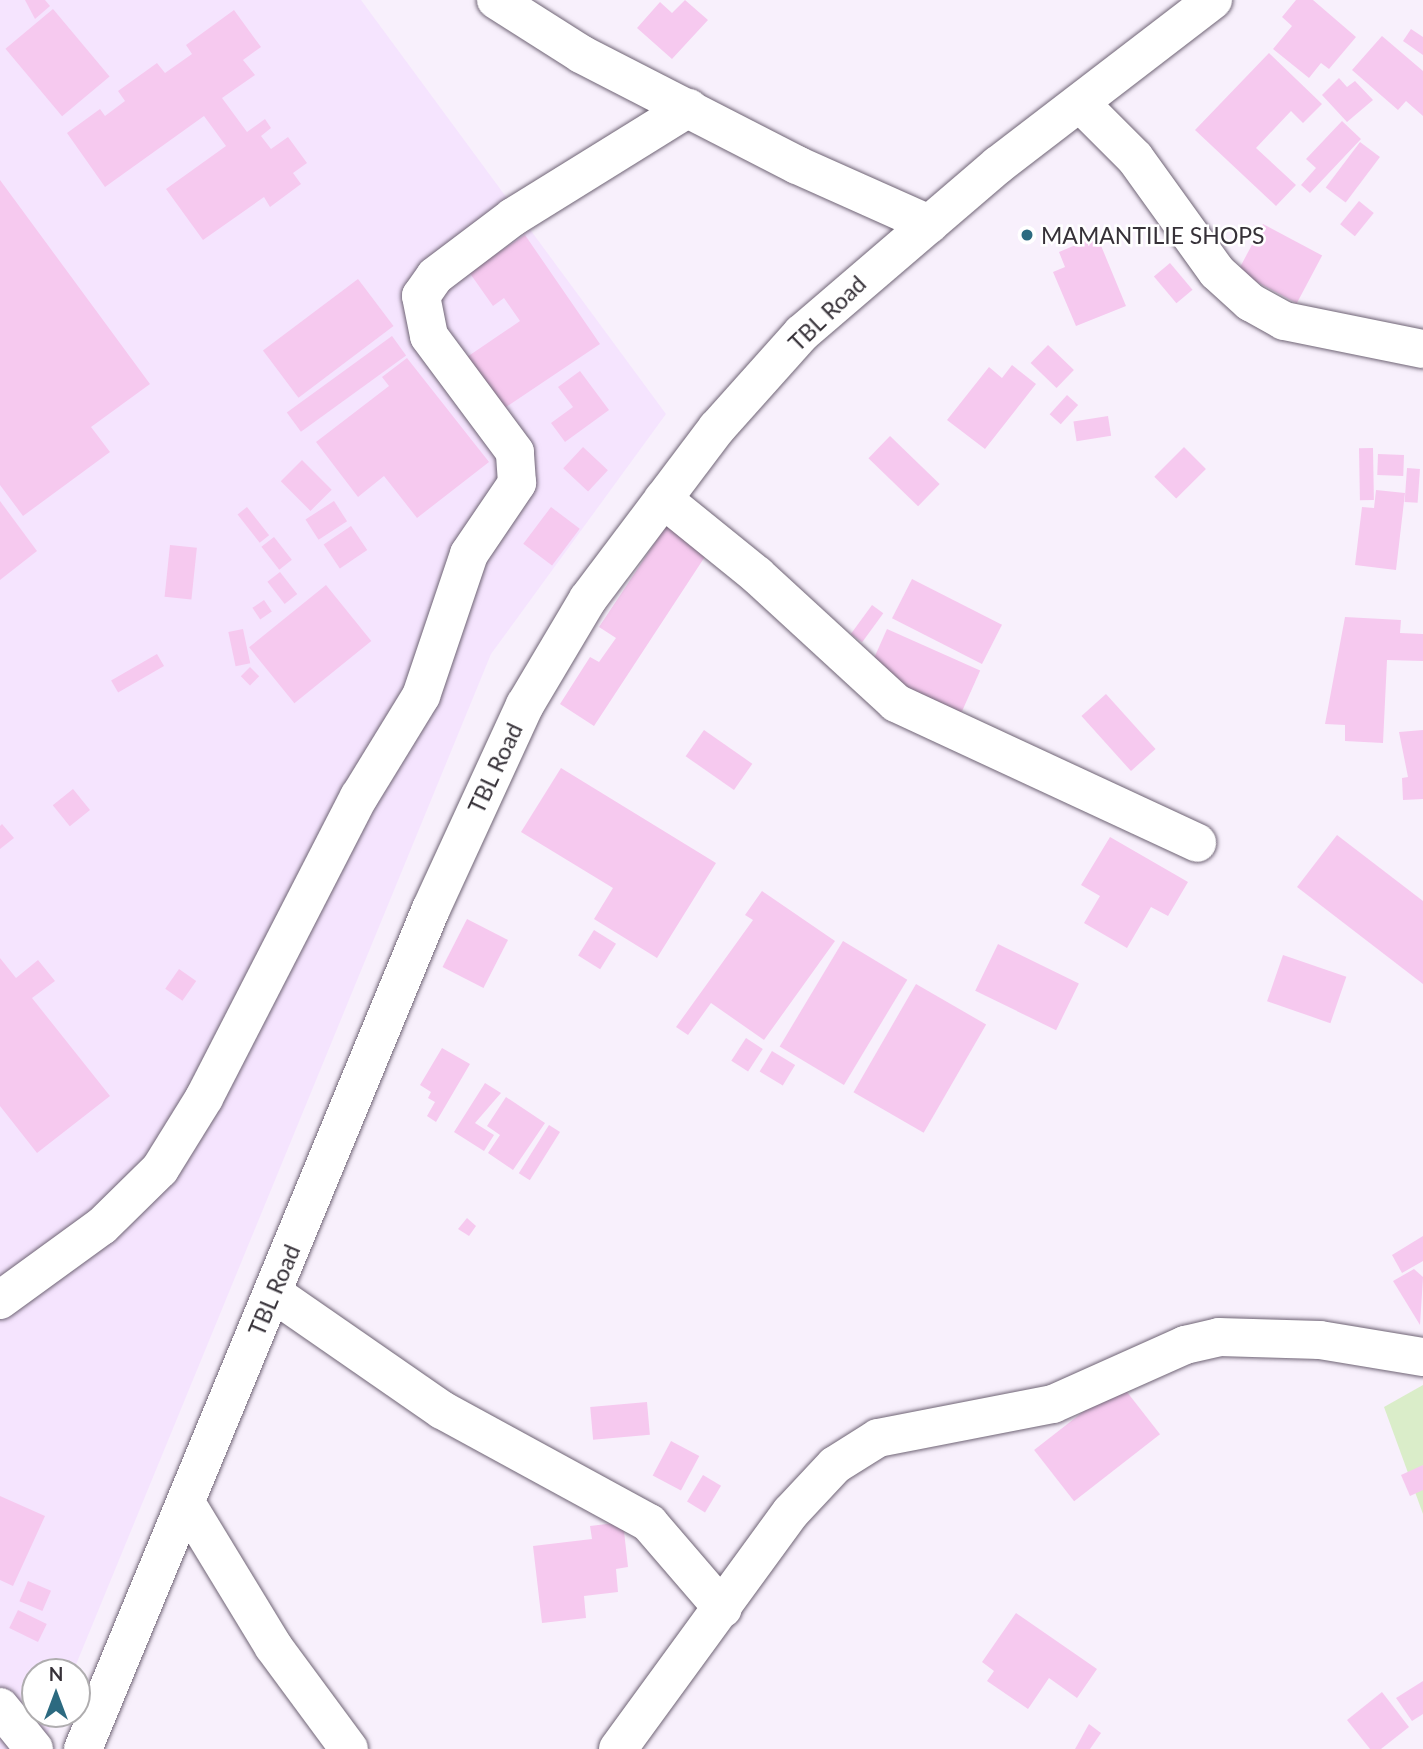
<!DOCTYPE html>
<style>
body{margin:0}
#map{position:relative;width:1423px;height:1749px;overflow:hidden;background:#f8f0fc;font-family:Lato,sans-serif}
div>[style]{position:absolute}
.built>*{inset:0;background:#f5e4fe}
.green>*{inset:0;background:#daedc9}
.building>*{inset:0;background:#f6c9ef;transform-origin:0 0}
.roads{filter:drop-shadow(0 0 2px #6f6475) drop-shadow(0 0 2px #6f6475)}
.minor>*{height:38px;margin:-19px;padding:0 19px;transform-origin:19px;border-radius:19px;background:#fff}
.dots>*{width:19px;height:19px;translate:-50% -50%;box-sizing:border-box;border:4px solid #fff;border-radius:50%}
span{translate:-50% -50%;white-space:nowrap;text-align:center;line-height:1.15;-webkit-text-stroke:5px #fff;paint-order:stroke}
.poi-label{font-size:23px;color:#363138}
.left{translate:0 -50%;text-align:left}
.street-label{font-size:23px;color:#363138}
.north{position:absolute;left:21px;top:1658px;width:70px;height:70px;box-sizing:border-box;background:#fff;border:2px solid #afadaf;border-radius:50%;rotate:0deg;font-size:19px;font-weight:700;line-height:28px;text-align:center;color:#363138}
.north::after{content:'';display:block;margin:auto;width:24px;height:32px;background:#2c6a80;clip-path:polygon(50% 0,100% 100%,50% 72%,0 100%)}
</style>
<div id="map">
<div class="built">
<i style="clip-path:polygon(0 0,361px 0,666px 414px,491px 654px,73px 1672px,35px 1672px,35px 1714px,56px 1714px,41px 1749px,0 1749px)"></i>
</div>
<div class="green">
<i style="clip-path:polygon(1423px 1385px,1423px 1514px,1384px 1407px)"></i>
</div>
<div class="building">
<i style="clip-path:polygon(25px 0,45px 0,50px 6px,35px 19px)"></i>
<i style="clip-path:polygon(685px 0,708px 20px,672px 59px,637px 28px,660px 2px,672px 13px)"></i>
<i style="clip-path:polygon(1296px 0,1313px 0,1356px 37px,1329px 69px,1321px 63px,1309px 78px,1273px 49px,1292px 26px,1282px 17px)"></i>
<i style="left:53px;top:9px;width:88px;height:62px;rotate:50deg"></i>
<i style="clip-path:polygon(234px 10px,261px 47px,243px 60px,255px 75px,222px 98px,247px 132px,265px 119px,271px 128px,261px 136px,271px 149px,288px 137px,307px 163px,293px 173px,301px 184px,270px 207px,264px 197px,203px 240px,166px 189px,226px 146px,204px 116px,105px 187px,67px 133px,100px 109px,105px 116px,125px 101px,118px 91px,157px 63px,165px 73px,192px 54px,186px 45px)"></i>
<i style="clip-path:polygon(1411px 29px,1423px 37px,1423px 55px,1403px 41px)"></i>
<i style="clip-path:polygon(1382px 36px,1423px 71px,1423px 116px,1406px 101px,1398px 110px,1352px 70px)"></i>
<i style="clip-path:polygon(1269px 53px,1322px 104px,1303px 123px,1291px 111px,1256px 148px,1296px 185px,1276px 206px,1195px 130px)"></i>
<i style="clip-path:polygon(1339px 78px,1347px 87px,1355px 81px,1373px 100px,1347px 122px,1322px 95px)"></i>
<i style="clip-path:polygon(1342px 121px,1361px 139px,1310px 193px,1301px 185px,1316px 168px,1306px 159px)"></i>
<i style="left:1360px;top:142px;width:25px;height:57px;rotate:37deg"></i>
<i style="clip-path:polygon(0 180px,150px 384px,91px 427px,110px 452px,23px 516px,0 485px)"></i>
<i style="left:1359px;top:201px;width:19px;height:30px;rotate:39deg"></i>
<i style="left:1263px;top:224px;width:67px;height:54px;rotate:28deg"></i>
<i style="clip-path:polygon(525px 235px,600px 344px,503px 409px,467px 357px,520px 321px,504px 298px,493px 306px,469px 272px)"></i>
<i style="clip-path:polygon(1097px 236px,1126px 306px,1076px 326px,1053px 272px,1065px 267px,1059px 252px)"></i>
<i style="left:1170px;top:263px;width:35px;height:21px;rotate:50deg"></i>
<i style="left:358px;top:279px;width:59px;height:119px;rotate:53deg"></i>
<i style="left:392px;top:336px;width:24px;height:130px;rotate:54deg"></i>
<i style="left:1048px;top:345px;width:36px;height:25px;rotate:44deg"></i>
<i style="clip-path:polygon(407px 358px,489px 462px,417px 518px,384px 476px,358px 497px,316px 442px,389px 386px,382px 377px)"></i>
<i style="clip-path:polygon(1012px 365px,1036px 384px,985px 449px,947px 420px,989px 367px,1002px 378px)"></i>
<i style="clip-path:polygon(580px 371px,609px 410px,565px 442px,551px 423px,573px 407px,558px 387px)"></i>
<i style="left:1067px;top:395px;width:15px;height:26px;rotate:42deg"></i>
<i style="left:1108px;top:416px;width:20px;height:35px;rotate:81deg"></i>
<i style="left:890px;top:436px;width:69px;height:31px;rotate:44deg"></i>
<i style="left:583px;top:447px;width:34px;height:29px;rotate:43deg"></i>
<i style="left:1184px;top:447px;width:31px;height:42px;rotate:45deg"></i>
<i style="left:1373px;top:448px;width:52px;height:14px;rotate:89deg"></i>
<i style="left:1378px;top:454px;width:26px;height:21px;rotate:2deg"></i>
<i style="left:302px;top:460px;width:42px;height:30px;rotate:45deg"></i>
<i style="left:1407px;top:468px;width:13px;height:34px;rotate:4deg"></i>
<i style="clip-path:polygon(1376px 490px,1405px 493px,1396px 570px,1355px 565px,1362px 507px,1374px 508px)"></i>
<i style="clip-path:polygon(0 501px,37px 551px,0 580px)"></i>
<i style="left:334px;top:501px;width:24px;height:34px;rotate:57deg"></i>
<i style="left:247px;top:507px;width:36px;height:12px;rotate:52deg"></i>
<i style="left:551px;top:507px;width:36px;height:46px;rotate:37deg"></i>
<i style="left:351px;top:526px;width:29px;height:33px;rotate:56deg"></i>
<i style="clip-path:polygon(666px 526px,708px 552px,594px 726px,560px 704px,590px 657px,599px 662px,616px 638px,599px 627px)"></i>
<i style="left:274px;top:537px;width:29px;height:16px;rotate:52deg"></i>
<i style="left:170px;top:545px;width:27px;height:52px;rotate:6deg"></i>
<i style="left:280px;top:572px;width:28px;height:16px;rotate:52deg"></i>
<i style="left:912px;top:579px;width:101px;height:44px;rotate:27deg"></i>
<i style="left:326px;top:585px;width:72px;height:99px;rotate:51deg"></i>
<i style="left:264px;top:600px;width:14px;height:14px;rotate:56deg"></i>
<i style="left:872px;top:605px;width:14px;height:36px;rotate:36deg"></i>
<i style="clip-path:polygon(1345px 617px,1401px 620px,1400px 633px,1423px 634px,1423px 661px,1387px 660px,1383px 743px,1345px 741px,1345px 725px,1325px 724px)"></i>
<i style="left:243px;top:629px;width:35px;height:15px;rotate:78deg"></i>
<i style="left:887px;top:629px;width:102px;height:49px;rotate:24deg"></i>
<i style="left:157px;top:654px;width:14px;height:53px;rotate:60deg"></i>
<i style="left:250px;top:667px;width:13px;height:13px;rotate:45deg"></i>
<i style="left:1106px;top:694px;width:74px;height:33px;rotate:48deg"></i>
<i style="left:704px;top:730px;width:59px;height:32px;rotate:35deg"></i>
<i style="clip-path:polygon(1423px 730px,1423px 799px,1403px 800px,1402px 778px,1408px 777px,1399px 732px)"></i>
<i style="clip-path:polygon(561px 768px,716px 863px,657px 958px,594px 919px,613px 888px,521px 832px)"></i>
<i style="left:73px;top:789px;width:27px;height:26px;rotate:51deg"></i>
<i style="clip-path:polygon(2px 824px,14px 838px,0 849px,0 826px)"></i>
<i style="clip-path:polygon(1337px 835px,1423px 901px,1423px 984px,1297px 887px)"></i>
<i style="clip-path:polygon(1110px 837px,1188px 882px,1168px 916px,1151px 907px,1127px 948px,1084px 923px,1100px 896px,1081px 885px)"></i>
<i style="clip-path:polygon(762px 891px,835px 941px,764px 1040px,711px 1003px,688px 1035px,676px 1027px,753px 920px,745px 915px)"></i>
<i style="left:467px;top:919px;width:46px;height:54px;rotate:27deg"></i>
<i style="left:594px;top:930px;width:26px;height:30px;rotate:32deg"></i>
<i style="left:843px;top:941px;width:75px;height:123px;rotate:31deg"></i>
<i style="left:998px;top:944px;width:90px;height:52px;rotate:26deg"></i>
<i style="left:1283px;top:955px;width:67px;height:49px;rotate:19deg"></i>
<i style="clip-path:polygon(0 958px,16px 978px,38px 960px,55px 981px,32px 998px,110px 1096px,37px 1153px,0 1106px)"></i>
<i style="left:179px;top:969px;width:21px;height:24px;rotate:35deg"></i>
<i style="left:916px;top:984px;width:81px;height:125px;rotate:30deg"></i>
<i style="left:746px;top:1038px;width:20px;height:27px;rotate:33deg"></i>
<i style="clip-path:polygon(442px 1048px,470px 1064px,436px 1122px,427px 1116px,435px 1102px,428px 1098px,431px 1092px,420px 1085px)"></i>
<i style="left:772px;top:1051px;width:27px;height:24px;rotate:31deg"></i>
<i style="clip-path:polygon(485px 1083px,501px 1093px,475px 1123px,494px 1135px,484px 1151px,454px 1132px)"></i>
<i style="clip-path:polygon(506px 1097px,545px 1123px,513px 1170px,488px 1153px,500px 1135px,487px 1126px)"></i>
<i style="left:549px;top:1125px;width:13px;height:57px;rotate:32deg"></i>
<i style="clip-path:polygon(467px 1218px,476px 1226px,469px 1236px,458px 1229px)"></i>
<i style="clip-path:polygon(1423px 1236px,1423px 1261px,1402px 1273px,1392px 1255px)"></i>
<i style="clip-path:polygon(1414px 1269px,1423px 1277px,1420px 1325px,1393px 1281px)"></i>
<i style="left:1120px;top:1383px;width:65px;height:109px;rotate:52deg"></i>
<i style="left:647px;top:1402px;width:33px;height:57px;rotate:85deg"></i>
<i style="left:671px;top:1441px;width:32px;height:39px;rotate:28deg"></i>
<i style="clip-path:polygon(1423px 1465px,1423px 1490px,1410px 1496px,1401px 1475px)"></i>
<i style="left:703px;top:1475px;width:21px;height:31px;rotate:31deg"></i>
<i style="clip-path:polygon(0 1496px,45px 1516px,13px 1586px,0 1580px)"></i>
<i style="clip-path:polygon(623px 1522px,628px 1567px,616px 1569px,618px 1592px,584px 1596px,586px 1618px,542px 1623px,533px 1546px,592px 1539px,590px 1526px)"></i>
<i style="left:28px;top:1581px;width:25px;height:22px;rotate:23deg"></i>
<i style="left:18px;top:1610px;width:32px;height:20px;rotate:26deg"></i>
<i style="clip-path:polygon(1016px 1613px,1097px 1669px,1077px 1698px,1049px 1678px,1028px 1709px,987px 1681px,994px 1671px,982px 1662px)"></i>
<i style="clip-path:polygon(1423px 1681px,1423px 1714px,1412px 1721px,1396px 1698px)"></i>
<i style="clip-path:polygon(1382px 1692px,1409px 1727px,1381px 1749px,1370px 1749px,1347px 1720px)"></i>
<i style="clip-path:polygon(1089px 1724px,1101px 1733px,1090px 1749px,1075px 1749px)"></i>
</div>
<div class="roads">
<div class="minor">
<i style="left:496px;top:0;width:101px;rotate:32.4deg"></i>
<i style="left:581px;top:54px;width:243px;rotate:27.2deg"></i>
<i style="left:797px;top:165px;width:145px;rotate:24.1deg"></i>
<i style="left:1081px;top:104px;width:76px;rotate:45deg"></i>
<i style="left:1135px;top:158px;width:140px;rotate:54.3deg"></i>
<i style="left:1217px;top:272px;width:45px;rotate:42.3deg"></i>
<i style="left:1250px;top:302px;width:39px;rotate:29deg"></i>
<i style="left:1284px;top:321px;width:142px;rotate:11.4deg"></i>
<i style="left:663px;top:499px;width:121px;rotate:39deg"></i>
<i style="left:757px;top:575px;width:189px;rotate:42.6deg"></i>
<i style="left:896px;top:703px;width:332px;rotate:24.9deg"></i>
<i style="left:273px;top:1293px;width:206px;rotate:34.7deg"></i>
<i style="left:442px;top:1410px;width:236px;rotate:28.6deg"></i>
<i style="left:649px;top:1523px;width:113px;rotate:49.3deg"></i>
<i style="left:0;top:1300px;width:126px;rotate:-36deg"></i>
<i style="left:102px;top:1226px;width:81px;rotate:-44.5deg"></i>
<i style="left:160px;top:1169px;width:84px;rotate:-58.2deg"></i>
<i style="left:204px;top:1098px;width:339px;rotate:-62.8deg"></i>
<i style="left:359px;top:797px;width:119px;rotate:-58.5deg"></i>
<i style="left:421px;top:696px;width:150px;rotate:-71.3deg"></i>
<i style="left:469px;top:554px;width:86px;rotate:-55.9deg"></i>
<i style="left:517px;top:483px;width:31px;rotate:-94deg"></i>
<i style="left:515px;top:452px;width:144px;rotate:-126.6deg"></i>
<i style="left:429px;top:336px;width:41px;rotate:-101.3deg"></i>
<i style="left:421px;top:296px;width:24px;rotate:-55deg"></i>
<i style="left:435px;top:276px;width:98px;rotate:-37.1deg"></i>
<i style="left:513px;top:217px;width:207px;rotate:-31.8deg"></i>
<i style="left:188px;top:1506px;width:164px;rotate:58.7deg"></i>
<i style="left:273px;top:1646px;width:128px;rotate:53.6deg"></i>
<i style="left:0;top:1707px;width:54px;rotate:51deg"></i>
<i style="left:83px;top:1749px;width:909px;rotate:-67.5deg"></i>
<i style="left:431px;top:909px;width:225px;rotate:-65.3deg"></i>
<i style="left:525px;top:705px;width:123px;rotate:-59.3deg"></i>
<i style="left:588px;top:599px;width:214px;rotate:-53deg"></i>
<i style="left:717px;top:428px;width:127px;rotate:-48.2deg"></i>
<i style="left:802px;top:333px;width:258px;rotate:-40.6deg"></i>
<i style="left:998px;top:165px;width:271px;rotate:-37.5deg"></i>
<i style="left:618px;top:1749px;width:293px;rotate:-53.9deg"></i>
<i style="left:791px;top:1512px;width:64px;rotate:-46.9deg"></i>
<i style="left:835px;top:1465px;width:51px;rotate:-32.1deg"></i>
<i style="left:878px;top:1438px;width:178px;rotate:-11deg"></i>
<i style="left:1053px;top:1404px;width:145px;rotate:-24.1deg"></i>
<i style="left:1185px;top:1345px;width:35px;rotate:-13deg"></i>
<i style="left:1219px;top:1337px;width:101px;rotate:1.7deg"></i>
<i style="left:1320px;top:1340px;width:104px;rotate:9.4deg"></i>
</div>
</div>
<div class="dots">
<i style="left:1027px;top:235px;background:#2c6a80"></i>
</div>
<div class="poi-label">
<span class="left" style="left:1041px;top:235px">MAMANTILIE SHOPS</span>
</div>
<div class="street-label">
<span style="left:827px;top:313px;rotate:-44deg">TBL Road</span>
<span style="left:495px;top:768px;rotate:-65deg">TBL Road</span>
<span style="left:274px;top:1290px;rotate:-67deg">TBL Road</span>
</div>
<div class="north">N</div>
</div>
